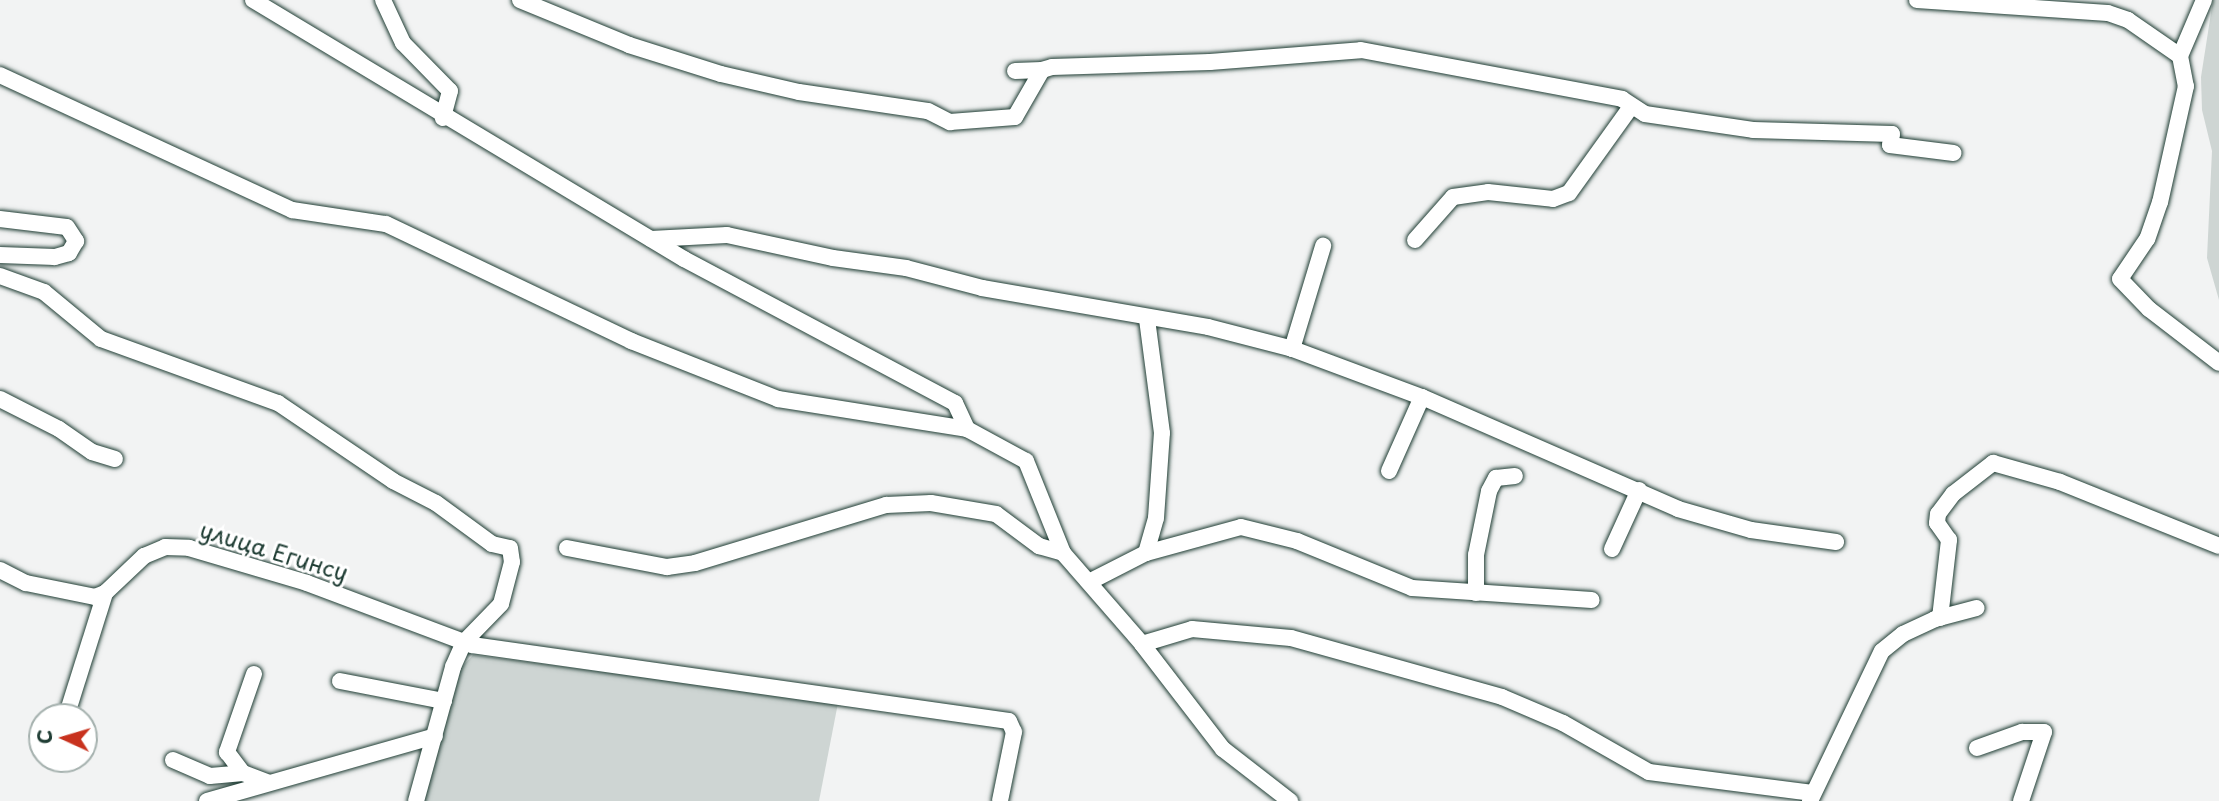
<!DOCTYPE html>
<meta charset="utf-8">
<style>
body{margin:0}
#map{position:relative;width:2219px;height:801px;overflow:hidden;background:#f2f3f3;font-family:"Playpen Sans",sans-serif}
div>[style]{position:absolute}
.green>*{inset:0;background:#ced5d3}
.roads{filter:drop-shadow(0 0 2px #1f3d34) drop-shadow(0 0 2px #1f3d34)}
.minor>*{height:16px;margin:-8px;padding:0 8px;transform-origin:8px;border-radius:8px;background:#fff}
span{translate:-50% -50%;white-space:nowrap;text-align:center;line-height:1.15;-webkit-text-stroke:6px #fff;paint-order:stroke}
.street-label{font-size:23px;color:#1f3d34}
.north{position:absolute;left:28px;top:703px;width:70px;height:70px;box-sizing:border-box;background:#fff;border:2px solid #a5b1ae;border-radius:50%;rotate:274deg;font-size:19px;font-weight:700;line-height:28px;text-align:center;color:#1f3d34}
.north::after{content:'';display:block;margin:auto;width:24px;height:32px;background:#c8321e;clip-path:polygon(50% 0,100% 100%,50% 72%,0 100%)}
</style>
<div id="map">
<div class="green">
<i style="clip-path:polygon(2213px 0,2219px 0,2219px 300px,2207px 258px,2212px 151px,2202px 110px,2201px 77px)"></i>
<i style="clip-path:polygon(473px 655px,838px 703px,819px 801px,422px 801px,461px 668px)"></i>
</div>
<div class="roads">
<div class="minor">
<i style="left:253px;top:0;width:503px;rotate:31deg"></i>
<i style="left:684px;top:259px;width:307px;rotate:28deg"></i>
<i style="left:955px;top:403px;width:29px;rotate:65deg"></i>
<i style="left:383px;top:0;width:47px;rotate:65.1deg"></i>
<i style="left:403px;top:43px;width:67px;rotate:45.6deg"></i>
<i style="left:450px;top:91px;width:28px;rotate:105deg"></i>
<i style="left:520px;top:0;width:118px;rotate:22.4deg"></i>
<i style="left:629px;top:45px;width:96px;rotate:17.5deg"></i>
<i style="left:721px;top:74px;width:80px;rotate:13deg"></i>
<i style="left:799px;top:92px;width:130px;rotate:8.4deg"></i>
<i style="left:928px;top:111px;width:25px;rotate:27deg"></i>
<i style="left:950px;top:122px;width:65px;rotate:-4.4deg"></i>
<i style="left:1015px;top:117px;width:54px;rotate:-60.1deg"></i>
<i style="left:1042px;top:70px;width:10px;rotate:-17deg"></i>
<i style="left:1052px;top:67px;width:158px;rotate:-1.8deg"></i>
<i style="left:1210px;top:62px;width:151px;rotate:-4.5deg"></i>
<i style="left:1361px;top:50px;width:266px;rotate:10.6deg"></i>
<i style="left:1622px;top:99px;width:27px;rotate:33deg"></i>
<i style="left:1645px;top:114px;width:109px;rotate:8.4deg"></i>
<i style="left:1753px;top:130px;width:139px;rotate:1.6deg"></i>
<i style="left:1892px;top:134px;width:11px;rotate:100deg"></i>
<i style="left:1890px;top:145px;width:64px;rotate:7.2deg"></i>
<i style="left:1917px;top:0;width:191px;rotate:3.9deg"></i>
<i style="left:2108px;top:13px;width:21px;rotate:19deg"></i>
<i style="left:2128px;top:20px;width:63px;rotate:34.7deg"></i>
<i style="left:2204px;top:0;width:61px;rotate:113.2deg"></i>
<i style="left:2180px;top:56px;width:31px;rotate:79deg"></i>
<i style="left:2186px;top:86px;width:119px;rotate:102.6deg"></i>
<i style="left:2160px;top:202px;width:39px;rotate:109deg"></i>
<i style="left:2147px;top:239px;width:48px;rotate:124deg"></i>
<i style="left:2120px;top:279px;width:42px;rotate:46deg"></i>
<i style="left:2149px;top:309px;width:88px;rotate:37.6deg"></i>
<i style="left:1015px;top:71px;width:27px;rotate:-2deg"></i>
<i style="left:0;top:75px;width:322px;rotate:24.8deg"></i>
<i style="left:292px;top:210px;width:95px;rotate:8.5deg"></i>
<i style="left:386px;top:224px;width:272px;rotate:25.5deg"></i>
<i style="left:631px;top:341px;width:158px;rotate:21.5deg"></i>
<i style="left:778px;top:399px;width:191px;rotate:9deg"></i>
<i style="left:967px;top:429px;width:67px;rotate:28.5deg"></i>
<i style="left:1026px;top:461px;width:99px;rotate:68.1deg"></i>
<i style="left:0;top:219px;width:67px;rotate:6.8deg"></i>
<i style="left:67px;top:227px;width:17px;rotate:57deg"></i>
<i style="left:76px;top:241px;width:14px;rotate:120deg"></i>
<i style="left:69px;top:253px;width:15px;rotate:164deg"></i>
<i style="left:55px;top:257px;width:55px;rotate:-177.9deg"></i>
<i style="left:651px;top:239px;width:76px;rotate:-3deg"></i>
<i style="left:727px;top:235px;width:108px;rotate:12.2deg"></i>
<i style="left:833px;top:258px;width:74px;rotate:7.8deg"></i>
<i style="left:906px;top:268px;width:79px;rotate:14.7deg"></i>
<i style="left:982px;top:288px;width:229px;rotate:9.8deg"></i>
<i style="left:1208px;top:327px;width:85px;rotate:14.4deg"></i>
<i style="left:1290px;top:348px;width:141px;rotate:20.4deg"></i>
<i style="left:1422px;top:397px;width:279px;rotate:23.6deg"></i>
<i style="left:1678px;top:509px;width:76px;rotate:16deg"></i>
<i style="left:1751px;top:530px;width:86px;rotate:8deg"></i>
<i style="left:1415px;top:240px;width:57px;rotate:-48.5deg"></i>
<i style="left:1453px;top:197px;width:35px;rotate:-8deg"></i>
<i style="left:1488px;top:192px;width:65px;rotate:6.1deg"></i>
<i style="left:1553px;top:199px;width:17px;rotate:-21deg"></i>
<i style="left:1569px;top:193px;width:105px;rotate:-54.3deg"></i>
<i style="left:0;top:276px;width:47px;rotate:20deg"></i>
<i style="left:44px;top:292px;width:74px;rotate:39.5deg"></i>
<i style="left:101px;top:339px;width:188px;rotate:19.9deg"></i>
<i style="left:278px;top:403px;width:139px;rotate:34.1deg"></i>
<i style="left:393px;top:481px;width:48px;rotate:27.1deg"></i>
<i style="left:436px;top:503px;width:69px;rotate:36.2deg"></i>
<i style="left:492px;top:544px;width:18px;rotate:13deg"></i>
<i style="left:510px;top:548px;width:14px;rotate:82deg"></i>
<i style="left:512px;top:562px;width:43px;rotate:104.7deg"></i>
<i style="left:501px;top:604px;width:53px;rotate:134.2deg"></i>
<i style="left:464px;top:642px;width:27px;rotate:114deg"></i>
<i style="left:453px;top:667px;width:139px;rotate:105.4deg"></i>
<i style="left:1292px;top:349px;width:108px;rotate:-73.2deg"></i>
<i style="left:0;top:399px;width:66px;rotate:27deg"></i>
<i style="left:59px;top:429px;width:40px;rotate:34.9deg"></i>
<i style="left:92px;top:452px;width:24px;rotate:17deg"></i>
<i style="left:1389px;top:471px;width:81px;rotate:-66deg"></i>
<i style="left:567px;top:548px;width:102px;rotate:10.8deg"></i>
<i style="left:667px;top:567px;width:28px;rotate:-8deg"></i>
<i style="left:695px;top:563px;width:200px;rotate:-16.9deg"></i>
<i style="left:886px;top:505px;width:45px;rotate:-2.5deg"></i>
<i style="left:931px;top:503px;width:66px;rotate:9.6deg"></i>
<i style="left:996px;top:514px;width:54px;rotate:36.7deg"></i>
<i style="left:1039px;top:546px;width:25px;rotate:16deg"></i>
<i style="left:1063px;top:553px;width:121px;rotate:49deg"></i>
<i style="left:1142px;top:644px;width:133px;rotate:52.4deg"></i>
<i style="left:1223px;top:749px;width:85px;rotate:37.8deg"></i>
<i style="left:1612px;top:549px;width:65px;rotate:-65.4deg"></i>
<i style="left:1146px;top:553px;width:98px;rotate:-15.3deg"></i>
<i style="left:1241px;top:527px;width:58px;rotate:14deg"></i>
<i style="left:1297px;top:541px;width:124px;rotate:22.2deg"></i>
<i style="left:1412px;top:588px;width:180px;rotate:3.8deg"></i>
<i style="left:0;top:570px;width:29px;rotate:27deg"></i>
<i style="left:26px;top:583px;width:70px;rotate:11.5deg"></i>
<i style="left:95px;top:597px;width:11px;rotate:-22deg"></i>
<i style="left:105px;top:593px;width:54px;rotate:-43.5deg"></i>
<i style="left:144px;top:556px;width:23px;rotate:-23deg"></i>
<i style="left:165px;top:547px;width:24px;rotate:2deg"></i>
<i style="left:189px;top:548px;width:123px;rotate:16.5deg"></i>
<i style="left:307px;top:583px;width:176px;rotate:20.6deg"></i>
<i style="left:472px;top:645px;width:542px;rotate:8.06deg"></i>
<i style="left:1009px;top:721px;width:12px;rotate:66deg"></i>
<i style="left:1014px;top:732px;width:70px;rotate:101.5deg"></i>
<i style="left:1089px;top:582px;width:64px;rotate:-27deg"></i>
<i style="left:1146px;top:553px;width:36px;rotate:-74deg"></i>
<i style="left:1156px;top:518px;width:85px;rotate:-86deg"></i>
<i style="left:1162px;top:433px;width:115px;rotate:-97.5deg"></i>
<i style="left:1476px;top:593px;width:38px;rotate:-90deg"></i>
<i style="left:1476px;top:555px;width:65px;rotate:-78.5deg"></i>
<i style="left:1489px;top:491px;width:15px;rotate:-62deg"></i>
<i style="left:1496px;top:478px;width:19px;rotate:-6deg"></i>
<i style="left:1940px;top:618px;width:79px;rotate:-83.4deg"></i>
<i style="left:1949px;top:540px;width:21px;rotate:-125deg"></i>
<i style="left:1937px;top:523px;width:9px;rotate:-84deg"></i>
<i style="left:1938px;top:514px;width:25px;rotate:-53deg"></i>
<i style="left:1953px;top:494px;width:51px;rotate:-37.8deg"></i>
<i style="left:1993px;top:463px;width:70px;rotate:15.8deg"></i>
<i style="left:2060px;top:482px;width:171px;rotate:21.9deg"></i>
<i style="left:1142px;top:644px;width:52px;rotate:-16.7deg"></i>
<i style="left:1192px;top:629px;width:99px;rotate:5.2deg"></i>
<i style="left:1291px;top:638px;width:219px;rotate:15.6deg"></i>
<i style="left:1502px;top:697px;width:66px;rotate:23.1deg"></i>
<i style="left:1563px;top:723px;width:99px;rotate:29.7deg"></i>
<i style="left:1649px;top:772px;width:165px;rotate:7.3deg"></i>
<i style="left:254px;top:674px;width:83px;rotate:109.1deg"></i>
<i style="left:227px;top:752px;width:26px;rotate:53deg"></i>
<i style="left:243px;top:773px;width:26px;rotate:21deg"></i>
<i style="left:340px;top:681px;width:106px;rotate:10.9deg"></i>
<i style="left:66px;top:717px;width:130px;rotate:-72.5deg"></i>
<i style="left:1977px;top:748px;width:48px;rotate:-19.6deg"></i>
<i style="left:2022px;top:732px;width:22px"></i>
<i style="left:2044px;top:732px;width:73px;rotate:108.4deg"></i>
<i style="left:173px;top:760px;width:40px;rotate:23.4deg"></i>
<i style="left:210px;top:776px;width:33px;rotate:-5deg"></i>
<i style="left:207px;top:801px;width:237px;rotate:-15.9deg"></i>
<i style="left:1810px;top:801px;width:166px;rotate:-64.4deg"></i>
<i style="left:1882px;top:651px;width:27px;rotate:-39deg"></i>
<i style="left:1903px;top:634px;width:35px;rotate:-25deg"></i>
<i style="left:1935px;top:619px;width:43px;rotate:-14.7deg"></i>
</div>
</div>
<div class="street-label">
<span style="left:274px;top:551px;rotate:17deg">улица Егинсу</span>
</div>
<div class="north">С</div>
</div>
